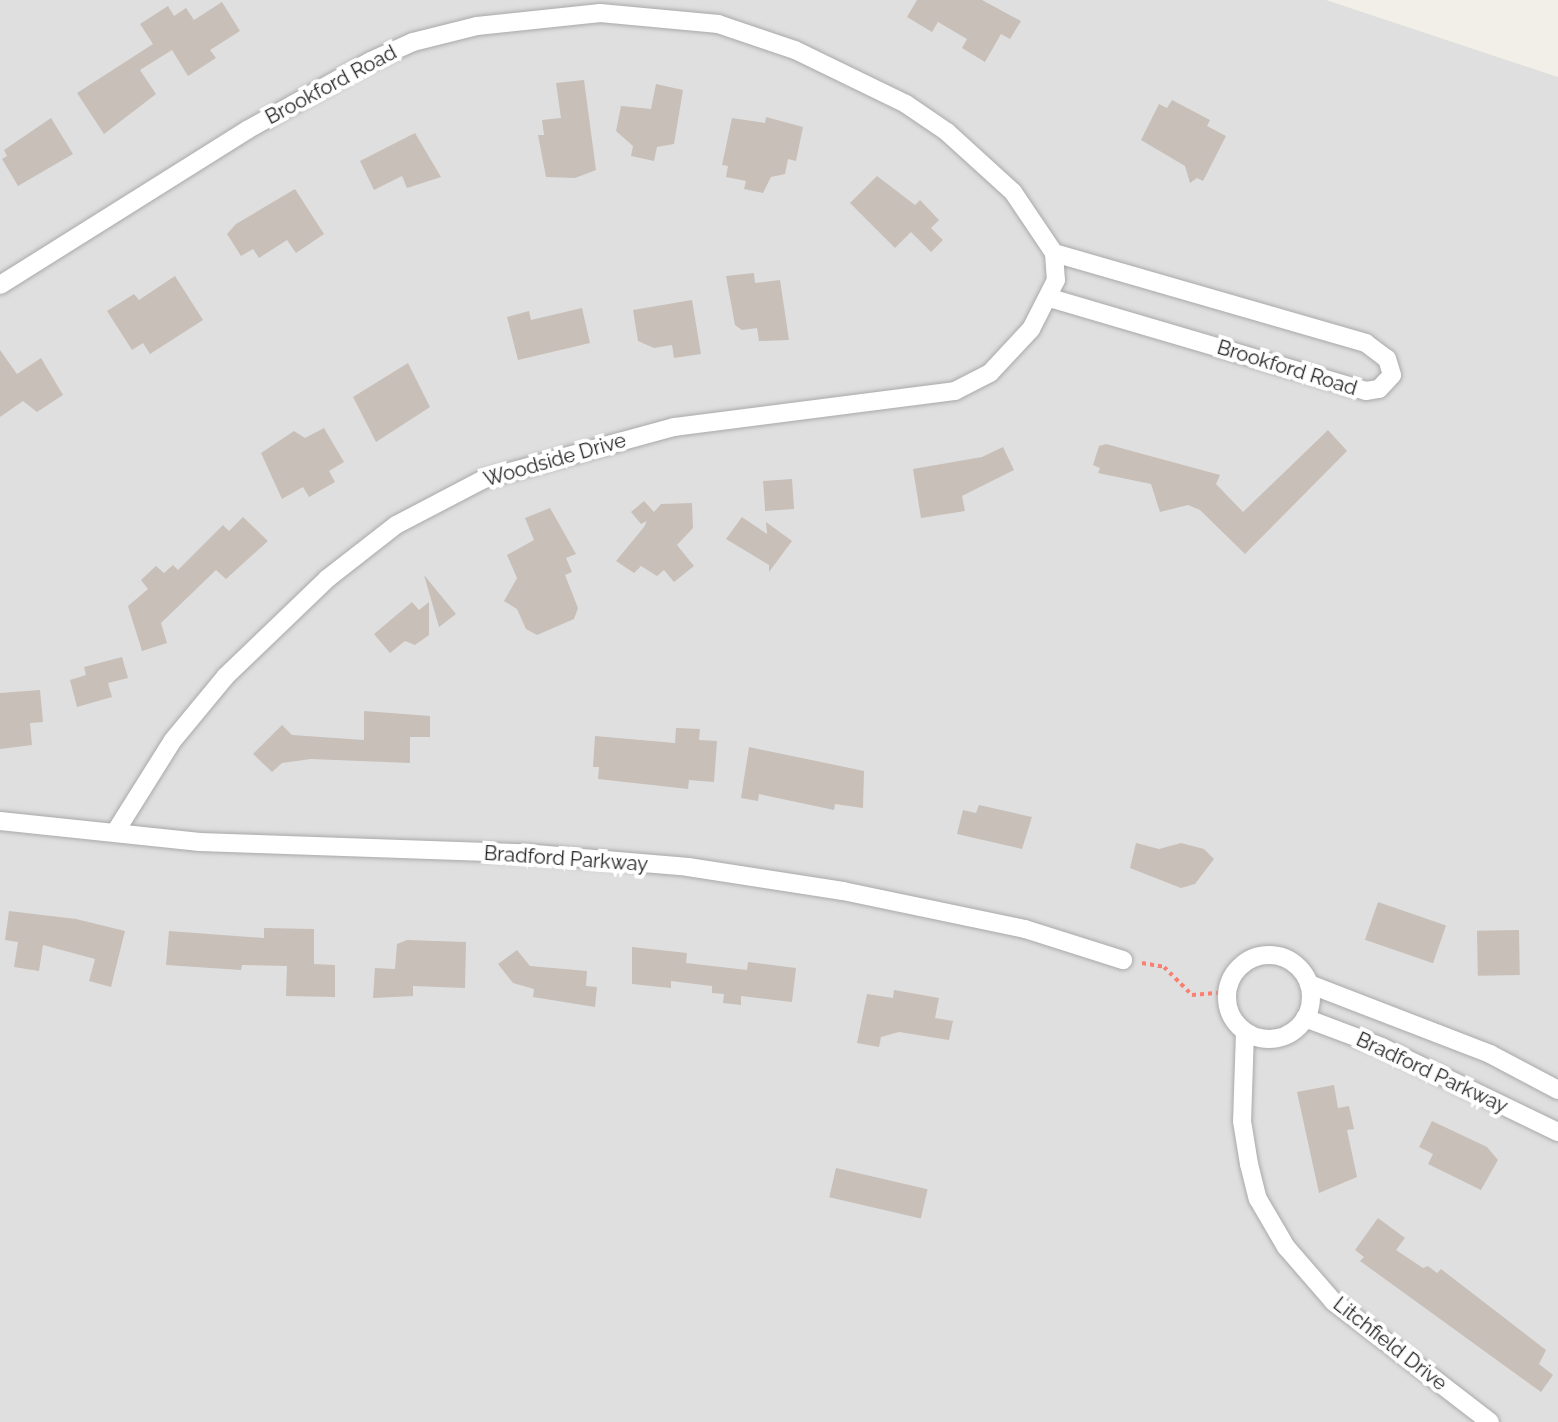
<!DOCTYPE html>
<style>
body{margin:0}
#map{position:relative;width:1558px;height:1422px;overflow:hidden;background:#f2efe9;font-family:Raleway,sans-serif}
div>[style]{position:absolute}
.residential>*{inset:0;background:#e0dfdf}
.building>*{inset:0;background:#c7bfb8;transform-origin:0 0}
.path>*{height:4px;margin-top:-2px;transform-origin:0;background:repeating-linear-gradient(90deg,#fa8072 0 4px,transparent 0 8px)}
.roads{filter:drop-shadow(0 0 2px #a9a9a9) drop-shadow(0 0 2px #a9a9a9)}
.minor>*{height:18px;margin:-9px;padding:0 9px;transform-origin:9px;border-radius:9px;background:#fff}
.minor>.ring{margin:-9px;padding:0;box-sizing:content-box;background:none;border:18px solid #fff;border-radius:50%}
span{translate:-50% -50%;white-space:nowrap;text-align:center;line-height:1.15;-webkit-text-stroke:8px #fff;paint-order:stroke}
.street-label{font-size:20px;color:#222}
</style>
<div id="map">
<div class="residential">
<i style="clip-path:polygon(0 0,1326px 0,1558px 77px,1558px 1422px,0 1422px)"></i>
</div>
<div class="building">
<i style="clip-path:polygon(917px 0,982px 0,1021px 21px,1010px 39px,1001px 34px,985px 62px,962px 48px,967px 39px,938px 22px,932px 32px,907px 17px)"></i>
<i style="clip-path:polygon(222px 2px,240px 31px,210px 50px,216px 58px,188px 76px,172px 50px,140px 70px,156px 94px,104px 134px,77px 93px,153px 44px,140px 24px,168px 6px,174px 16px,186px 8px,194px 20px)"></i>
<i style="clip-path:polygon(584px 80px,596px 170px,575px 178px,546px 177px,538px 135px,544px 135px,542px 120px,561px 118px,556px 83px)"></i>
<i style="clip-path:polygon(656px 84px,683px 90px,674px 144px,657px 147px,654px 161px,631px 156px,633px 146px,616px 131px,621px 106px,651px 109px)"></i>
<i style="clip-path:polygon(1172px 100px,1210px 120px,1207px 126px,1226px 136px,1203px 181px,1197px 178px,1190px 183px,1185px 166px,1141px 140px,1159px 104px,1167px 108px)"></i>
<i style="clip-path:polygon(766px 117px,803px 127px,796px 161px,788px 159px,785px 174px,771px 177px,763px 193px,744px 189px,746px 181px,726px 177px,728px 166px,722px 165px,732px 118px,765px 123px)"></i>
<i style="clip-path:polygon(51px 118px,73px 154px,18px 186px,2px 159px,7px 156px,4px 150px)"></i>
<i style="clip-path:polygon(415px 133px,441px 177px,407px 188px,402px 176px,374px 190px,360px 161px)"></i>
<i style="clip-path:polygon(877px 176px,915px 205px,920px 200px,939px 220px,931px 228px,943px 240px,931px 252px,911px 232px,895px 248px,850px 203px)"></i>
<i style="clip-path:polygon(295px 189px,324px 234px,296px 253px,287px 240px,259px 258px,253px 249px,241px 256px,227px 234px,236px 224px)"></i>
<i style="clip-path:polygon(754px 273px,755px 283px,780px 280px,789px 340px,759px 341px,757px 328px,742px 330px,735px 325px,726px 276px)"></i>
<i style="clip-path:polygon(175px 276px,203px 320px,150px 354px,143px 343px,132px 350px,107px 311px,134px 294px,139px 300px)"></i>
<i style="clip-path:polygon(692px 300px,701px 354px,674px 358px,672px 345px,654px 348px,638px 341px,633px 310px)"></i>
<i style="clip-path:polygon(582px 308px,590px 343px,518px 360px,507px 317px,529px 311px,531px 320px)"></i>
<i style="clip-path:polygon(0 350px,17px 374px,41px 358px,63px 395px,37px 412px,23px 401px,0 417px)"></i>
<i style="clip-path:polygon(408px 363px,430px 407px,376px 442px,353px 397px)"></i>
<i style="clip-path:polygon(324px 428px,344px 462px,329px 471px,335px 482px,309px 497px,303px 487px,282px 499px,261px 453px,294px 431px,305px 438px)"></i>
<i style="clip-path:polygon(1328px 430px,1347px 451px,1245px 554px,1200px 510px,1188px 505px,1160px 512px,1151px 484px,1098px 473px,1100px 468px,1093px 465px,1099px 446px,1106px 444px,1220px 475px,1216px 484px,1243px 512px)"></i>
<i style="clip-path:polygon(1003px 447px,1014px 470px,962px 496px,965px 511px,921px 518px,913px 469px,982px 457px)"></i>
<i style="left:792px;top:479px;width:30px;height:29px;rotate:86deg"></i>
<i style="clip-path:polygon(644px 501px,654px 512px,661px 504px,692px 503px,693px 528px,677px 545px,694px 566px,674px 582px,664px 570px,657px 576px,641px 566px,634px 573px,616px 561px,644px 527px,647px 521px,641px 524px,631px 512px)"></i>
<i style="clip-path:polygon(550px 508px,576px 554px,566px 558px,572px 572px,565px 575px,578px 608px,574px 619px,537px 635px,526px 629px,517px 609px,504px 601px,517px 578px,507px 555px,534px 540px,525px 518px)"></i>
<i style="clip-path:polygon(243px 517px,268px 541px,226px 579px,216px 570px,161px 623px,167px 643px,142px 651px,128px 606px,148px 589px,141px 580px,156px 566px,164px 573px,173px 565px,178px 570px,223px 525px,229px 531px)"></i>
<i style="clip-path:polygon(742px 517px,767px 534px,766px 522px,792px 541px,769px 572px,769px 565px,726px 539px)"></i>
<i style="clip-path:polygon(424px 575px,456px 614px,439px 627px)"></i>
<i style="clip-path:polygon(412px 602px,419px 610px,429px 602px,429px 635px,415px 645px,405px 641px,390px 653px,374px 634px)"></i>
<i style="clip-path:polygon(122px 657px,128px 678px,108px 683px,112px 697px,77px 707px,70px 680px,86px 675px,84px 667px)"></i>
<i style="clip-path:polygon(40px 690px,43px 722px,30px 723px,32px 745px,0 749px,0 693px)"></i>
<i style="clip-path:polygon(364px 711px,430px 716px,430px 737px,410px 737px,410px 763px,311px 759px,282px 763px,272px 772px,253px 754px,282px 725px,292px 735px,364px 740px)"></i>
<i style="clip-path:polygon(676px 728px,700px 729px,699px 740px,717px 741px,714px 782px,689px 780px,688px 789px,598px 779px,599px 767px,593px 767px,595px 736px,675px 743px)"></i>
<i style="clip-path:polygon(749px 747px,864px 771px,863px 808px,835px 804px,834px 810px,759px 794px,758px 801px,741px 798px)"></i>
<i style="clip-path:polygon(979px 805px,1032px 817px,1022px 849px,957px 834px,963px 810px,976px 813px)"></i>
<i style="clip-path:polygon(1136px 843px,1159px 849px,1181px 843px,1204px 849px,1214px 859px,1195px 884px,1181px 888px,1130px 868px)"></i>
<i style="left:1378px;top:902px;width:72px;height:40px;rotate:19deg"></i>
<i style="clip-path:polygon(9px 911px,76px 919px,125px 931px,111px 987px,89px 981px,95px 959px,43px 945px,39px 971px,14px 967px,18px 942px,5px 940px)"></i>
<i style="clip-path:polygon(264px 928px,314px 929px,314px 964px,335px 965px,335px 997px,286px 996px,287px 966px,242px 965px,241px 970px,166px 965px,169px 931px,264px 938px)"></i>
<i style="left:1519px;top:930px;width:45px;height:42px;rotate:89deg"></i>
<i style="clip-path:polygon(407px 940px,466px 942px,465px 988px,413px 986px,413px 996px,373px 998px,375px 968px,395px 969px,397px 944px)"></i>
<i style="clip-path:polygon(632px 947px,687px 953px,686px 963px,747px 970px,748px 962px,796px 968px,792px 1002px,741px 996px,741px 1005px,723px 1003px,724px 994px,712px 993px,712px 986px,671px 981px,671px 988px,632px 984px)"></i>
<i style="clip-path:polygon(517px 950px,530px 966px,587px 971px,586px 986px,597px 987px,595px 1007px,533px 997px,534px 989px,513px 983px,498px 964px)"></i>
<i style="clip-path:polygon(894px 990px,939px 998px,935px 1018px,953px 1021px,949px 1040px,899px 1032px,881px 1037px,879px 1047px,857px 1043px,867px 994px,893px 998px)"></i>
<i style="clip-path:polygon(1334px 1085px,1338px 1108px,1349px 1106px,1354px 1129px,1347px 1130px,1357px 1177px,1319px 1193px,1297px 1092px)"></i>
<i style="clip-path:polygon(1432px 1121px,1487px 1147px,1498px 1160px,1481px 1190px,1428px 1164px,1433px 1154px,1419px 1147px)"></i>
<i style="left:836px;top:1168px;width:94px;height:30px;rotate:13deg"></i>
<i style="clip-path:polygon(1378px 1218px,1405px 1238px,1396px 1250px,1423px 1268px,1428px 1266px,1437px 1273px,1441px 1269px,1546px 1350px,1539px 1364px,1553px 1375px,1541px 1392px,1360px 1261px,1364px 1257px,1355px 1250px)"></i>
</div>
<div class="path">
<i style="left:1142px;top:963px;width:22px;rotate:10deg"></i>
<i style="left:1164px;top:967px;width:40px;rotate:45deg"></i>
<i style="left:1192px;top:995px;width:35px;rotate:-5deg"></i>
</div>
<div class="roads">
<div class="minor">
<i style="left:0;top:285px;width:292px;rotate:-32.1deg"></i>
<i style="left:247px;top:130px;width:142px;rotate:-29.1deg"></i>
<i style="left:371px;top:61px;width:46px;rotate:-24.3deg"></i>
<i style="left:413px;top:42px;width:66px;rotate:-14deg"></i>
<i style="left:477px;top:26px;width:124px;rotate:-6deg"></i>
<i style="left:600px;top:13px;width:119px;rotate:5.3deg"></i>
<i style="left:718px;top:24px;width:81px;rotate:18.7deg"></i>
<i style="left:795px;top:50px;width:123px;rotate:25.9deg"></i>
<i style="left:906px;top:104px;width:50px;rotate:34.3deg"></i>
<i style="left:947px;top:132px;width:89px;rotate:42.3deg"></i>
<i style="left:1013px;top:192px;width:73px;rotate:56.1deg"></i>
<i style="left:1054px;top:253px;width:27px;rotate:86deg"></i>
<i style="left:1056px;top:280px;width:55px;rotate:117deg"></i>
<i style="left:1031px;top:329px;width:60px;rotate:133deg"></i>
<i style="left:990px;top:373px;width:39px;rotate:153deg"></i>
<i style="left:955px;top:391px;width:283px;rotate:172.7deg"></i>
<i style="left:674px;top:427px;width:197px;rotate:164.7deg"></i>
<i style="left:484px;top:479px;width:99px;rotate:152.4deg"></i>
<i style="left:396px;top:525px;width:88px;rotate:142deg"></i>
<i style="left:327px;top:579px;width:140px;rotate:136.2deg"></i>
<i style="left:226px;top:676px;width:83px;rotate:129.6deg"></i>
<i style="left:173px;top:740px;width:107px;rotate:122.1deg"></i>
<i style="left:1050px;top:298px;width:329px;rotate:16.4deg"></i>
<i style="left:1366px;top:391px;width:13px;rotate:-9deg"></i>
<i style="left:1379px;top:389px;width:19px;rotate:-47deg"></i>
<i style="left:1392px;top:375px;width:17px;rotate:-107deg"></i>
<i style="left:1387px;top:359px;width:26px;rotate:-143deg"></i>
<i style="left:1366px;top:343px;width:325px;rotate:-163.9deg"></i>
<i style="left:0;top:821px;width:201px;rotate:6deg"></i>
<i style="left:200px;top:842px;width:323px;rotate:2deg"></i>
<i style="left:523px;top:853px;width:166px;rotate:4.8deg"></i>
<i style="left:688px;top:867px;width:157px;rotate:8.8deg"></i>
<i style="left:843px;top:891px;width:186px;rotate:11.8deg"></i>
<i style="left:1025px;top:929px;width:103px;rotate:17.6deg"></i>
<i class="ring" style="left:1227px;top:955px;width:66px;height:66px"></i>
<i style="left:1309px;top:984px;width:194px;rotate:21.1deg"></i>
<i style="left:1490px;top:1054px;width:77px;rotate:27.9deg"></i>
<i style="left:1305px;top:1018px;width:82px;rotate:20.6deg"></i>
<i style="left:1382px;top:1047px;width:195px;rotate:25.8deg"></i>
<i style="left:1245px;top:1032px;width:89px;rotate:91.9deg"></i>
<i style="left:1242px;top:1121px;width:44px;rotate:80.8deg"></i>
<i style="left:1249px;top:1164px;width:36px;rotate:76deg"></i>
<i style="left:1258px;top:1199px;width:56px;rotate:59.7deg"></i>
<i style="left:1286px;top:1247px;width:72px;rotate:49deg"></i>
<i style="left:1333px;top:1301px;width:198px;rotate:37.6deg"></i>
</div>
</div>
<div class="street-label">
<span style="left:331px;top:85px;rotate:-28deg">Brookford Road</span>
<span style="left:1287px;top:368px;rotate:17deg">Brookford Road</span>
<span style="left:555px;top:460px;rotate:-16deg">Woodside Drive</span>
<span style="left:566px;top:859px;rotate:4deg">Bradford Parkway</span>
<span style="left:1432px;top:1073px;rotate:25deg">Bradford Parkway</span>
<span style="left:1390px;top:1344px;rotate:38deg">Litchfield Drive</span>
</div>
</div>
